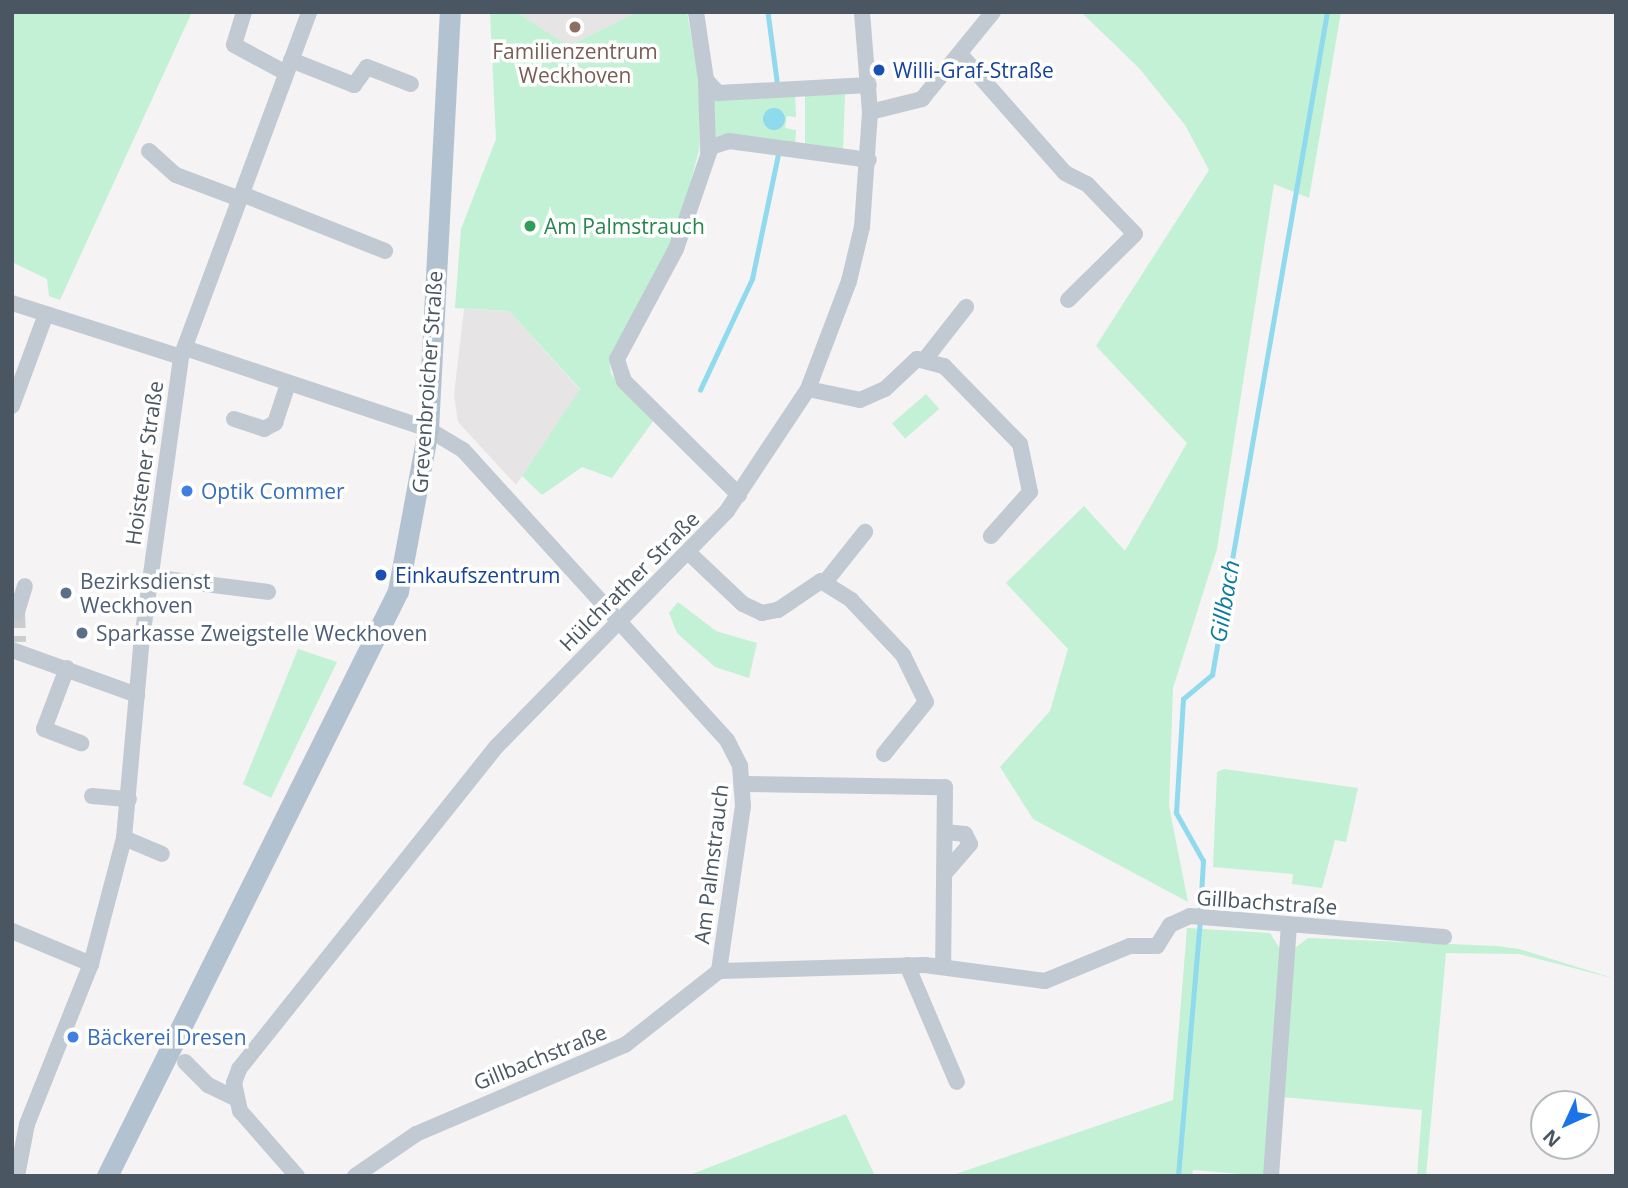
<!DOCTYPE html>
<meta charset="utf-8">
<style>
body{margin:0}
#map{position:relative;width:1628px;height:1188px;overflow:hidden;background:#f5f3f3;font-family:"Open Sans",sans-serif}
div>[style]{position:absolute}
.education>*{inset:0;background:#e6e4e5}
.green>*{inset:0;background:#c3f1d5;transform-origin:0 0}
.water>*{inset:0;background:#90daee}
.round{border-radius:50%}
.stream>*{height:4.5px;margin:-2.25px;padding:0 2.25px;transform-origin:2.25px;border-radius:2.25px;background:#90daee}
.minor-tunnel>*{height:16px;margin-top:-8px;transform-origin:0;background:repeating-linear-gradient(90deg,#caccce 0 16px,transparent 0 24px)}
.minor>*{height:16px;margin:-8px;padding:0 8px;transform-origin:8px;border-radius:8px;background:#c1cad2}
.major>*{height:21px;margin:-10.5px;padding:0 10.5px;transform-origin:10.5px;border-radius:10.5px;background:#b3c2d1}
.dots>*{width:19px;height:19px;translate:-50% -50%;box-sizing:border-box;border:4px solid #fff;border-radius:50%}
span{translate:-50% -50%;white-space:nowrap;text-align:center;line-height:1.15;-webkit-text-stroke:7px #fff;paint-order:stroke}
.education-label{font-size:21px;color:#785e54}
.transit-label{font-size:21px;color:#164399}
.left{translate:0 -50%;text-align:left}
.leisure-label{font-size:21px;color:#27864d}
.street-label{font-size:21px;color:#4a5661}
.shop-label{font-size:21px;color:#366cbe}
.service-label{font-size:21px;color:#4e5e75}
.water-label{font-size:23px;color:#0c7c9b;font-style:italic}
.frame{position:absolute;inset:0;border:14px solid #4a5661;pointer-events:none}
.north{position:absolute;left:1530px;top:1090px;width:70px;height:70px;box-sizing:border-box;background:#fff;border:2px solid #b7bbc0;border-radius:50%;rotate:225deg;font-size:19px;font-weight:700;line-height:28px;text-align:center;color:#4a5661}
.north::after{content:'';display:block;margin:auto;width:24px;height:32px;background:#1a73e8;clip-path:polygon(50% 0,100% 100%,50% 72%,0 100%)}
</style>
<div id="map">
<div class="education">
<i style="clip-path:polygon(516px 12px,637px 12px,569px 46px)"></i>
<i style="clip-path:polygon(464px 309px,509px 311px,580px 390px,516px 485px,458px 422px,454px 395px)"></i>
</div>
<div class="green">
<i style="clip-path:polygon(12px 12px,192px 12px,60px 300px,49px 296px,47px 279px,12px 262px)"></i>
<i style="clip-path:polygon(490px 12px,516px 12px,569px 46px,637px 12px,687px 12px,700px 87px,699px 150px,686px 200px,667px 252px,609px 357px,611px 374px,654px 420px,612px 478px,582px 467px,542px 495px,522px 476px,580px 389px,509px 311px,455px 308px,461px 229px,496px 139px)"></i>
<i style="clip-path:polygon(1081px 12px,1341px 12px,1309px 198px,1274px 184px,1217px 549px,1173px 688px,1169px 806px,1188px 902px,1033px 819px,1000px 767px,1050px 711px,1068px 649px,1006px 583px,1084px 506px,1125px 551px,1187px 443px,1096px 346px,1209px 170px,1185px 125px,1139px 68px)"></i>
<i style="clip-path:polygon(795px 93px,796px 117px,787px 116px,785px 128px,796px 130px,795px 147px,722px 135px,706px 140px,708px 96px)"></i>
<i style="clip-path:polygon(845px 94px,843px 150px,805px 145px,805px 96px)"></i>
<i style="left:926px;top:394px;width:20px;height:45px;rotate:49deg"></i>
<i style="clip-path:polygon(678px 602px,716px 631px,757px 643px,749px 678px,715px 667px,677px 633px,669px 613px)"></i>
<i style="clip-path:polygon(298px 649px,337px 662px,271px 798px,243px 784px)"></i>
<i style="clip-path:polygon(1224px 769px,1358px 788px,1346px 842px,1335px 840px,1322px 888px,1292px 884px,1293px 874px,1213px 867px,1217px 772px)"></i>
<i style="clip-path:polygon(1187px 928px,1270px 933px,1282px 952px,1264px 1176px,1193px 1170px,1192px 1176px,950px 1176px,1173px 1100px)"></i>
<i style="clip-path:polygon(1308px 938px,1497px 946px,1519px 949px,1616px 979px,1519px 954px,1446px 953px,1426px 1176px,1417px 1176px,1422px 1110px,1282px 1097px,1295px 948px)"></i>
<i style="clip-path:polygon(846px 1114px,875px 1176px,687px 1176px,741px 1155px)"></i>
</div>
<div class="water">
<i class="round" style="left:763px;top:108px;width:22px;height:22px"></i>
</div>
<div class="stream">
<i style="left:768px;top:12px;width:69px;rotate:82.5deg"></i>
<i style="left:700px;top:390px;width:123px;rotate:-64.9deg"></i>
<i style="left:752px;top:279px;width:127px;rotate:-78.2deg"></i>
<i style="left:1200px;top:912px;width:51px;rotate:-86.6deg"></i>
<i style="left:1203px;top:861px;width:55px;rotate:-119.4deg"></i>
<i style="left:1176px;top:813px;width:114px;rotate:-86.5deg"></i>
<i style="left:1183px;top:699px;width:38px;rotate:-40deg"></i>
<i style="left:1212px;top:675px;width:673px;rotate:-80.16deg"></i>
<i style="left:1178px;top:1176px;width:256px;rotate:-85.1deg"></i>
</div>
<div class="minor-tunnel">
<i style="left:17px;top:612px;width:30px;rotate:88deg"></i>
</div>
<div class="minor">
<i style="left:244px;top:12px;width:34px;rotate:107deg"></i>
<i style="left:234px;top:45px;width:59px;rotate:28.3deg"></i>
<i style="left:696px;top:12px;width:69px;rotate:81.6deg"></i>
<i style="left:706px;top:80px;width:18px;rotate:47deg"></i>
<i style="left:718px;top:93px;width:151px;rotate:-3deg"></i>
<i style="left:961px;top:55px;width:157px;rotate:48.6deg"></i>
<i style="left:1065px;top:173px;width:25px;rotate:27deg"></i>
<i style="left:1087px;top:184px;width:69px;rotate:46.2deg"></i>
<i style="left:1135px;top:234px;width:94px;rotate:135.4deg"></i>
<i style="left:291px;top:60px;width:68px;rotate:21.6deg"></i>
<i style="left:354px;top:85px;width:22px;rotate:-54deg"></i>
<i style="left:367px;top:67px;width:47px;rotate:21.1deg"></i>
<i style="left:706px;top:80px;width:72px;rotate:88.4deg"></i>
<i style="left:870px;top:112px;width:54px;rotate:-14deg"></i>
<i style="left:922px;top:99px;width:112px;rotate:-50.8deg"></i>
<i style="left:149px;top:151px;width:36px;rotate:42deg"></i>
<i style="left:176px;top:175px;width:68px;rotate:20.6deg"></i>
<i style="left:242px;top:194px;width:154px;rotate:21.7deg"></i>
<i style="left:12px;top:303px;width:177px;rotate:17.7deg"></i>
<i style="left:185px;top:348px;width:256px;rotate:18.4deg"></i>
<i style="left:428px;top:429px;width:41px;rotate:31deg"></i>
<i style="left:463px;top:450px;width:392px;rotate:47.7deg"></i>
<i style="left:727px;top:740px;width:29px;rotate:63deg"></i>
<i style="left:740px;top:766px;width:40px;rotate:85.7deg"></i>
<i style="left:743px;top:806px;width:167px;rotate:98.3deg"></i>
<i style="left:926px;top:358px;width:65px;rotate:-51.9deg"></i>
<i style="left:808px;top:389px;width:53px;rotate:11.9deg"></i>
<i style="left:860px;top:400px;width:27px;rotate:-24deg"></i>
<i style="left:885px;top:389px;width:44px;rotate:-43.2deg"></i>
<i style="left:917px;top:359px;width:28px;rotate:15deg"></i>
<i style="left:944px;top:366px;width:109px;rotate:45.7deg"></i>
<i style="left:1020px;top:444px;width:49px;rotate:78.2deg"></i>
<i style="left:1030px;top:492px;width:59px;rotate:131.6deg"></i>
<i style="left:12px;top:406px;width:98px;rotate:-69.7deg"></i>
<i style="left:234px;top:419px;width:32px;rotate:18deg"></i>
<i style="left:264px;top:429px;width:13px;rotate:-29deg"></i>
<i style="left:275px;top:423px;width:41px;rotate:-71.6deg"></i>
<i style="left:739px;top:495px;width:162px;rotate:-135.3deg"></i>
<i style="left:624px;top:381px;width:23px;rotate:-108deg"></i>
<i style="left:617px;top:359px;width:125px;rotate:-61.8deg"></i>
<i style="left:676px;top:249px;width:108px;rotate:-71.1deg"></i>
<i style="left:711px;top:147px;width:19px;rotate:-18deg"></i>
<i style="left:729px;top:141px;width:141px;rotate:7.7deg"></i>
<i style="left:689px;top:553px;width:74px;rotate:43.4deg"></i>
<i style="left:743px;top:604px;width:21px;rotate:25deg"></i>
<i style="left:762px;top:613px;width:16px;rotate:-11deg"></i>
<i style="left:778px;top:610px;width:52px;rotate:-34deg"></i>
<i style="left:821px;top:581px;width:36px;rotate:32deg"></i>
<i style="left:851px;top:600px;width:76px;rotate:46.6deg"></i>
<i style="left:903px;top:655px;width:52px;rotate:63.9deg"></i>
<i style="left:926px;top:702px;width:67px;rotate:128.9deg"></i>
<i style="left:150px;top:577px;width:119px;rotate:7.2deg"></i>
<i style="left:826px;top:581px;width:63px;rotate:-51.5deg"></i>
<i style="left:17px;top:612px;width:27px;rotate:-73deg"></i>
<i style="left:12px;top:650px;width:133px;rotate:19.8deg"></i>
<i style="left:67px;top:668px;width:65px;rotate:110.7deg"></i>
<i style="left:44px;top:729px;width:40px;rotate:21deg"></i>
<i style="left:744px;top:784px;width:201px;rotate:0.9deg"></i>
<i style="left:945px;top:787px;width:180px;rotate:90.6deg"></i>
<i style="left:92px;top:796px;width:37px;rotate:5deg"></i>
<i style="left:124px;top:838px;width:41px;rotate:22.8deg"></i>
<i style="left:945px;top:873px;width:38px;rotate:-49deg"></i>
<i style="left:970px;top:844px;width:11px;rotate:-117deg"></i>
<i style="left:965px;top:834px;width:18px;rotate:-174deg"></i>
<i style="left:12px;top:931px;width:86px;rotate:22.7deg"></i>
<i style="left:907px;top:965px;width:127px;rotate:66.9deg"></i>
<i style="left:185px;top:1062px;width:33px;rotate:45deg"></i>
<i style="left:208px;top:1085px;width:30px;rotate:26deg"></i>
<i style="left:17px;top:1176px;width:53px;rotate:-79.1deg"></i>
<i style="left:27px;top:1124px;width:172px;rotate:-68.2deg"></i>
<i style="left:91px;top:964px;width:130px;rotate:-75.3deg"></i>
<i style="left:124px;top:838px;width:193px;rotate:-84.9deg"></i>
<i style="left:141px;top:646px;width:292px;rotate:-82.1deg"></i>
<i style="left:181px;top:357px;width:368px;rotate:-69.6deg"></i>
<i style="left:297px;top:1176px;width:86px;rotate:-131.2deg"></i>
<i style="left:240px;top:1111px;width:29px;rotate:-102deg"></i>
<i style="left:234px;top:1083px;width:15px;rotate:-70deg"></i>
<i style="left:239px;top:1069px;width:413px;rotate:-51.4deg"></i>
<i style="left:497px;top:746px;width:329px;rotate:-45.6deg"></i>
<i style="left:727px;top:511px;width:146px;rotate:-56.4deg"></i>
<i style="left:808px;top:389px;width:116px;rotate:-69.2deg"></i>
<i style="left:849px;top:281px;width:56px;rotate:-76.5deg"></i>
<i style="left:862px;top:227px;width:115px;rotate:-86deg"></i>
<i style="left:870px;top:112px;width:100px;rotate:-94.6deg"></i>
<i style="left:355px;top:1176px;width:74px;rotate:-34.5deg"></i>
<i style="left:416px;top:1134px;width:227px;rotate:-23.1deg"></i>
<i style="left:625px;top:1045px;width:120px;rotate:-38.2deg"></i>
<i style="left:719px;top:971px;width:206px;rotate:-1.7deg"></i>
<i style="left:925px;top:965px;width:121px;rotate:7.6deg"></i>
<i style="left:1045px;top:981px;width:92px;rotate:-22.4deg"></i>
<i style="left:1130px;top:946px;width:27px"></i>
<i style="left:1157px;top:946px;width:25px;rotate:-58deg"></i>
<i style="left:1170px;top:925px;width:22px;rotate:-24deg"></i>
<i style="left:1190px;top:916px;width:255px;rotate:4.7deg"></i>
<i style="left:1271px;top:1176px;width:252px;rotate:-85.9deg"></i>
</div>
<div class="major">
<i style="left:107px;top:1176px;width:653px;rotate:-63.55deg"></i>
<i style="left:398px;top:591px;width:165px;rotate:-79.5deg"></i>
<i style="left:428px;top:429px;width:418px;rotate:-87deg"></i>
</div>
<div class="dots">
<i style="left:575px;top:27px;background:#8d6e63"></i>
<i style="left:879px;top:70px;background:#1a4fb4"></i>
<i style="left:530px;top:226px;background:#2e9e5b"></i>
<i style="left:187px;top:491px;background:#3f7fe0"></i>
<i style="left:381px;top:575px;background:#1a4fb4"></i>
<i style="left:66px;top:593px;background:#5c6f8a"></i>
<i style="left:82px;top:633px;background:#5c6f8a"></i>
<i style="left:73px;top:1037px;background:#3f7fe0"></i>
</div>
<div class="education-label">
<span style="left:575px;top:63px">Familienzentrum<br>Weckhoven</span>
</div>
<div class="transit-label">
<span class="left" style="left:893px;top:70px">Willi-Graf-Straße</span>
<span class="left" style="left:395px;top:575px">Einkaufszentrum</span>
</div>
<div class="leisure-label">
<span class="left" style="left:544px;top:226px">Am Palmstrauch</span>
</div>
<div class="street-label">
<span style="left:427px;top:382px;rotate:-86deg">Grevenbroicher Straße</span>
<span style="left:144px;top:463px;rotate:-82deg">Hoistener Straße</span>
<span style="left:629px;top:581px;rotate:-45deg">Hülchrather Straße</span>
<span style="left:711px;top:864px;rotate:-83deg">Am Palmstrauch</span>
<span style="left:1267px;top:902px;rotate:4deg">Gillbachstraße</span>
<span style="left:540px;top:1057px;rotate:-22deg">Gillbachstraße</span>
</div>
<div class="shop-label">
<span class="left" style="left:201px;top:491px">Optik Commer</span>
<span class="left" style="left:87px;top:1037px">Bäckerei Dresen</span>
</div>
<div class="service-label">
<span class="left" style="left:80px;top:593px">Bezirksdienst<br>Weckhoven</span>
<span class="left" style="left:96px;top:633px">Sparkasse Zweigstelle Weckhoven</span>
</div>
<div class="water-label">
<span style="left:1224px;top:601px;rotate:-80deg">Gillbach</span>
</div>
<div class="frame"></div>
<div class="north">N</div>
</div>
